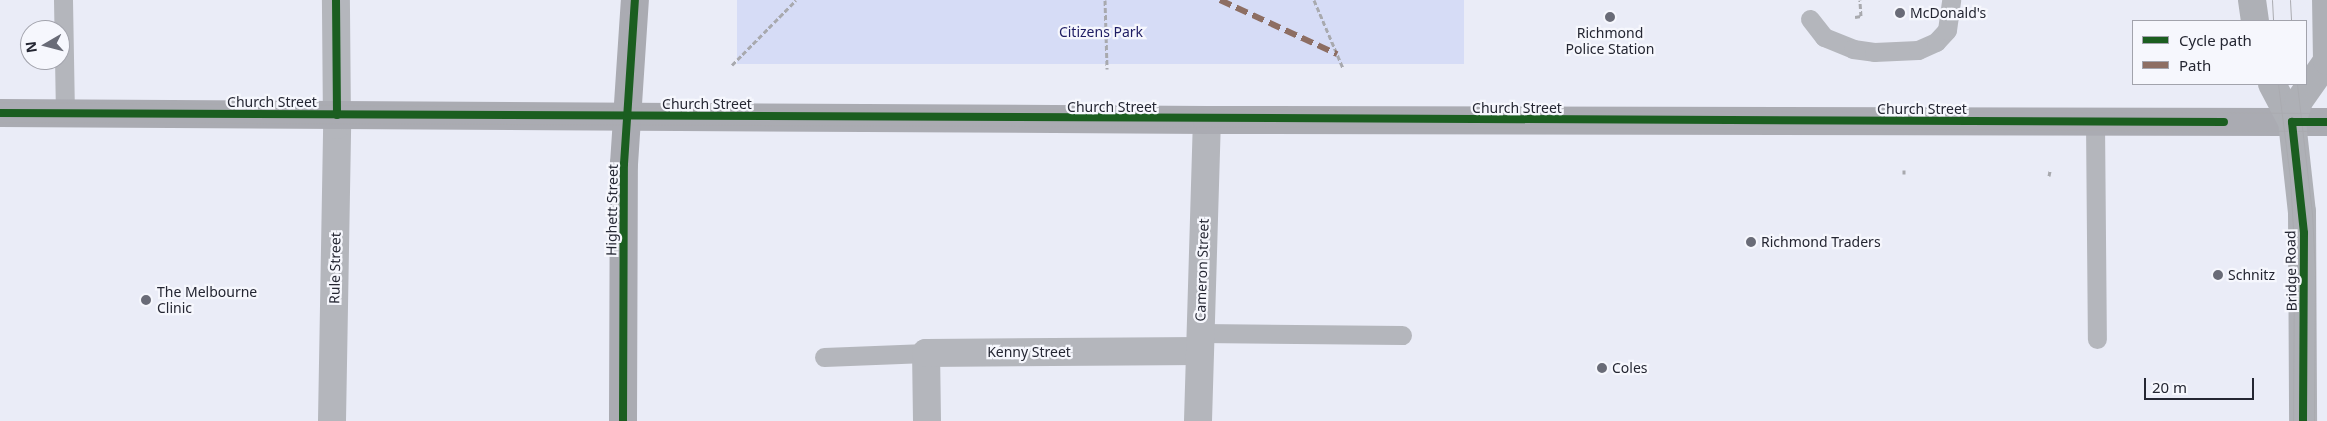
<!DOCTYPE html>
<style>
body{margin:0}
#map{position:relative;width:2327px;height:421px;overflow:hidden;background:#eaecf7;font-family:"Noto Sans",sans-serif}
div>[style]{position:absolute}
.green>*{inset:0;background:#d6dcf6;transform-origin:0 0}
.path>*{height:3px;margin-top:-1.5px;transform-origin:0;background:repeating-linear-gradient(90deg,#a8a9ae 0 5px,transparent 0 7.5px)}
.lane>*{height:19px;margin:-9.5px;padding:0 9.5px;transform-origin:9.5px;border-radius:9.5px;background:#b4b6bc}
.street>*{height:28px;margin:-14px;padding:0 14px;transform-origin:14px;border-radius:14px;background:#b4b6bc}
.secondary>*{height:28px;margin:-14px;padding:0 14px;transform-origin:14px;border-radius:14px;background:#aaabb2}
.primary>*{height:28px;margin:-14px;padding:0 14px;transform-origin:14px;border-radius:14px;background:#aeb0b6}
.tram>*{height:1px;margin:-0.5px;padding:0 0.5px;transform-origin:0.5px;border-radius:0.5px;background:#aaabb0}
.quiet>*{height:6px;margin-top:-3px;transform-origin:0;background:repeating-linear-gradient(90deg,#8d6e63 0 12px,transparent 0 18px)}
.cycleway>*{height:8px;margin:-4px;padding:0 4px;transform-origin:4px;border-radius:4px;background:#1b5e20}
.dots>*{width:14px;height:14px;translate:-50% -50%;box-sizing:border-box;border:2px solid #f6f7fd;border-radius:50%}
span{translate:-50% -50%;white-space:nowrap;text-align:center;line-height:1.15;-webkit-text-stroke:4.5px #f6f7fd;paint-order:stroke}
.poi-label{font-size:14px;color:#242632}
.left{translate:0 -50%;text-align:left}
.park-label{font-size:14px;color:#1e1c63}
.street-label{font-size:14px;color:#242632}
.legend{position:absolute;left:2132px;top:20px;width:175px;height:65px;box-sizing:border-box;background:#f6f7fd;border:1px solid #a2a3ac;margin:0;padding:6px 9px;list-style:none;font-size:15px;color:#242632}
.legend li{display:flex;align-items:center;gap:10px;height:25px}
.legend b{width:25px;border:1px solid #a2a3ac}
.north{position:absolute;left:20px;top:20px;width:50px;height:50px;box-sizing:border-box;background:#f6f7fd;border:1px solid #a2a3ac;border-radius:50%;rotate:262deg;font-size:14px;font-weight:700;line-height:20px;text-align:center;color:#242632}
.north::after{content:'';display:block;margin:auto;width:18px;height:22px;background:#696b77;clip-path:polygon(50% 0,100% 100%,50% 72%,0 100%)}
.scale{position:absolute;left:2144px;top:378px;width:110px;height:22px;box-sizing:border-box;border:2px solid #242632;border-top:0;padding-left:6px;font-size:15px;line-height:18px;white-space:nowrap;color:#242632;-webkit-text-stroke:4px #f6f7fd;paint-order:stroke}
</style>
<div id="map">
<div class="green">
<i style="left:737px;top:0;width:727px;height:64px"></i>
</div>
<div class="path">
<i style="left:1105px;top:0;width:69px;rotate:88.3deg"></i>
<i style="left:1314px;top:0;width:74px;rotate:66.9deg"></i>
<i style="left:1855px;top:17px;width:6px;rotate:-9deg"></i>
<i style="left:1861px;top:16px;width:16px;rotate:-94deg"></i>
<i style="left:732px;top:65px;width:91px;rotate:-45.4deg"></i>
<i style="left:1904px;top:174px;width:4px;rotate:-90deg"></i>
<i style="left:2049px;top:176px;width:5px;rotate:-79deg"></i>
</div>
<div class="lane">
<i style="left:63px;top:0;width:114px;rotate:89deg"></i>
<i style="left:1810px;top:19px;width:23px;rotate:52deg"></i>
<i style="left:1824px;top:37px;width:31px;rotate:22deg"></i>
<i style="left:1853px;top:49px;width:21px;rotate:8deg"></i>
<i style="left:1874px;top:52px;width:44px;rotate:-2.6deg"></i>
<i style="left:1918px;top:50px;width:20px;rotate:-24deg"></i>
<i style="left:1936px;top:42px;width:16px;rotate:-47deg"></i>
<i style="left:1947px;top:30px;width:30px;rotate:-82deg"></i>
<i style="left:2095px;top:122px;width:217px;rotate:89.5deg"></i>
<i style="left:1201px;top:333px;width:201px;rotate:0.6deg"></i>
<i style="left:824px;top:357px;width:102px;rotate:-2.2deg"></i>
</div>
<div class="street">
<i style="left:332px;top:421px;width:296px;rotate:-89deg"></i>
<i style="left:337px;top:125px;width:125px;rotate:-90.5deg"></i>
<i style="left:927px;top:421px;width:68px;rotate:-90.8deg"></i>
<i style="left:926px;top:353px;width:274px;rotate:-0.4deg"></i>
<i style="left:1198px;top:421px;width:301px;rotate:-88.3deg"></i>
</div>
<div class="secondary">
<i style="left:0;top:113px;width:1207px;rotate:0.33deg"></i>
<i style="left:1207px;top:120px;width:1120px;rotate:0.1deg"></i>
<i style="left:623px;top:421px;width:257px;rotate:-89.8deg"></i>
<i style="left:624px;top:164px;width:164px;rotate:-86.2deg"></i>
</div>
<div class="primary">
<i style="left:2252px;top:0;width:21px;rotate:82deg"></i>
<i style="left:2272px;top:84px;width:43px;rotate:62.2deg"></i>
<i style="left:2292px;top:122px;width:91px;rotate:83.7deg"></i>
<i style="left:2302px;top:212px;width:209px;rotate:89.7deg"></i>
<i style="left:2292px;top:122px;width:22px;rotate:-72deg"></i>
<i style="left:2299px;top:101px;width:49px;rotate:-55deg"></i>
<i style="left:2327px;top:61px;width:61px;rotate:-90.9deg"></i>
</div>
<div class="tram">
<i style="left:2272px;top:0;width:21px;rotate:87deg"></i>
<i style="left:2290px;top:0;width:21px;rotate:87deg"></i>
<i style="left:2278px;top:84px;width:95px;rotate:82.7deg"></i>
<i style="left:2290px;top:178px;width:67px;rotate:86.6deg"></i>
<i style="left:2294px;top:245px;width:176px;rotate:90.3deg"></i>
<i style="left:2297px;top:84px;width:130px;rotate:83.4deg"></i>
<i style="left:2312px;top:213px;width:60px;rotate:87.1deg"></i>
<i style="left:2315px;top:273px;width:148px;rotate:90.4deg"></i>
<i style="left:0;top:102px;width:668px;rotate:0.51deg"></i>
<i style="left:668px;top:108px;width:1659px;rotate:0.17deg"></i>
<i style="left:0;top:122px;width:2327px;rotate:0.22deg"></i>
</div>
<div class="quiet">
<i style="left:1220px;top:0;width:129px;rotate:24.8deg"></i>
</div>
<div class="cycleway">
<i style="left:336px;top:0;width:115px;rotate:89.5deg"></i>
<i style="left:0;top:113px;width:2224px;rotate:0.23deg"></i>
<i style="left:623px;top:421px;width:257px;rotate:-89.8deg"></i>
<i style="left:624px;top:164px;width:164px;rotate:-86.2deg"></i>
<i style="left:2303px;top:421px;width:188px;rotate:-89.7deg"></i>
<i style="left:2304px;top:233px;width:112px;rotate:-96.2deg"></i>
<i style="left:2292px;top:122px;width:35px"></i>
</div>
<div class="dots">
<i style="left:1900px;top:13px;background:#696b77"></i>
<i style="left:1610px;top:17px;background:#696b77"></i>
<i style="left:1751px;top:242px;background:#696b77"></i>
<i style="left:2218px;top:275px;background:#696b77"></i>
<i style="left:146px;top:300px;background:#696b77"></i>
<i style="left:1602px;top:368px;background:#696b77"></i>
</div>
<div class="poi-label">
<span class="left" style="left:1910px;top:13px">McDonald's</span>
<span style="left:1610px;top:41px">Richmond<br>Police Station</span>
<span class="left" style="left:1761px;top:242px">Richmond Traders</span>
<span class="left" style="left:2228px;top:275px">Schnitz</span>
<span class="left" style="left:157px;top:300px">The Melbourne<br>Clinic</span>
<span class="left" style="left:1612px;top:368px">Coles</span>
</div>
<div class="park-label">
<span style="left:1101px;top:32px">Citizens Park</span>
</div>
<div class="street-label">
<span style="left:272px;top:102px">Church Street</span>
<span style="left:707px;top:104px">Church Street</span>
<span style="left:1112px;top:107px">Church Street</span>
<span style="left:1517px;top:108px">Church Street</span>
<span style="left:1922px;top:109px">Church Street</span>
<span style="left:612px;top:210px;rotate:-89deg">Highett Street</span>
<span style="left:335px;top:268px;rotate:-89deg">Rule Street</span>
<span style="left:1202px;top:270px;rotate:-88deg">Cameron Street</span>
<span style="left:2291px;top:271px;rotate:-91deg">Bridge Road</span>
<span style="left:1029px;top:352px">Kenny Street</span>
</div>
<ul class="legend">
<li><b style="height:6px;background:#1b5e20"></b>Cycle path</li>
<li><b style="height:6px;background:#8d6e63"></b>Path</li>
</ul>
<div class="north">N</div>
<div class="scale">20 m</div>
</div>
